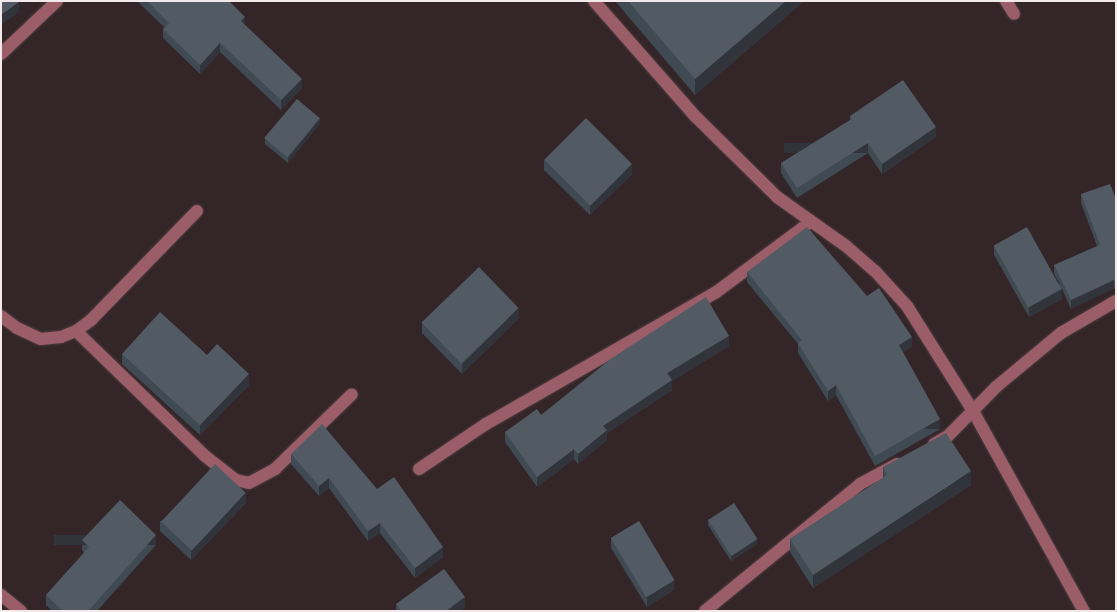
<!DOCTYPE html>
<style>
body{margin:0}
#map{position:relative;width:1117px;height:612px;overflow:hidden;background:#342528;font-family:Inter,sans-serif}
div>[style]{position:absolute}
.roads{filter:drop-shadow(0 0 1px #4f4043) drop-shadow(0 0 1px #4f4043)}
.minor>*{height:12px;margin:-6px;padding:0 6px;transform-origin:6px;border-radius:6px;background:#9b5e69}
.wall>*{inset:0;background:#3f4a52}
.shaded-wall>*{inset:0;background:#32343b;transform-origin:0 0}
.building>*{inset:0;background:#525b63;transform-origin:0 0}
span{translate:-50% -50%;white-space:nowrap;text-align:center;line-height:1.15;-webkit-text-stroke:5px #171011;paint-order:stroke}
.frame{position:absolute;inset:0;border:2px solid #f3e9ea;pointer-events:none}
</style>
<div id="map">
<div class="roads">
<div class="minor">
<i style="left:594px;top:1px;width:154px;rotate:48.7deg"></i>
<i style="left:696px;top:117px;width:114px;rotate:44.6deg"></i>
<i style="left:777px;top:197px;width:85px;rotate:35.4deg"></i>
<i style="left:846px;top:246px;width:38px;rotate:41deg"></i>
<i style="left:875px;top:271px;width:47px;rotate:47.6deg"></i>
<i style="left:907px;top:306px;width:124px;rotate:57.8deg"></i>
<i style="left:973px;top:411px;width:229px;rotate:61deg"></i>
<i style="left:1006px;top:1px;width:15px;rotate:58deg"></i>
<i style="left:1px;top:54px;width:77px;rotate:-43.4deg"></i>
<i style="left:1px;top:316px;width:20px;rotate:37deg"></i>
<i style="left:17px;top:328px;width:26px;rotate:25deg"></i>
<i style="left:41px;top:339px;width:20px;rotate:-6deg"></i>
<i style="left:61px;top:337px;width:16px;rotate:-22deg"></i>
<i style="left:76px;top:331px;width:19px;rotate:-36deg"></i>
<i style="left:91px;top:320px;width:152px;rotate:-45.8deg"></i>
<i style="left:76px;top:331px;width:180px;rotate:44.1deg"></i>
<i style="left:205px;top:456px;width:39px;rotate:38deg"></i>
<i style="left:236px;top:480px;width:13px;rotate:13deg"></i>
<i style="left:249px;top:483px;width:30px;rotate:-28deg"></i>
<i style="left:275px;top:469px;width:107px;rotate:-44.2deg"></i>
<i style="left:934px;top:444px;width:16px;rotate:-30deg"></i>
<i style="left:948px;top:436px;width:69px;rotate:-45.6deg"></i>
<i style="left:996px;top:387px;width:85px;rotate:-39.7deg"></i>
<i style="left:1061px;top:333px;width:64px;rotate:-30.2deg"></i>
<i style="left:419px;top:469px;width:81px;rotate:-33.9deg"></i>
<i style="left:486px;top:424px;width:264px;rotate:-29.8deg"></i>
<i style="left:715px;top:293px;width:117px;rotate:-36.7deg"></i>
<i style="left:1px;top:595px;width:26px;rotate:39deg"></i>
<i style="left:705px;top:611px;width:200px;rotate:-39.3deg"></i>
<i style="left:860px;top:484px;width:42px;rotate:-28.4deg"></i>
</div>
</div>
<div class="wall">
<i style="clip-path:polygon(137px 1px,229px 1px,245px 26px,302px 88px,281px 110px,220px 52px,200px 74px,163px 38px,163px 29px,165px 28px)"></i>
<i style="clip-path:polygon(615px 1px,803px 1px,803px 2px,695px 95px)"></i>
<i style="clip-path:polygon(850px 116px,936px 137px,882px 174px,868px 153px,797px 198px,781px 173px,781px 163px,850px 120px)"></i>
<i style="clip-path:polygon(320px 123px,288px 163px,265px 144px,265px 139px)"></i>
<i style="clip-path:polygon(544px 160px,632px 174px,590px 215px,544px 170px)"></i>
<i style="clip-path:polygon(1081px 194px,1116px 199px,1116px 290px,1114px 288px,1071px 309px,1062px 289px,1062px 299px,1029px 317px,994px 255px,994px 245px,1060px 284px,1054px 274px,1054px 265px,1097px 246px,1081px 203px)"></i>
<i style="clip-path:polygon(747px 272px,867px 296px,912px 347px,903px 352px,940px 429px,875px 466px,836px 395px,828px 401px,798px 353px,798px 344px,747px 282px)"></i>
<i style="clip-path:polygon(519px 318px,462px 374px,422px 333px,422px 323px)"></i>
<i style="clip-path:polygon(729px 346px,672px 381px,672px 390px,607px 433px,607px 440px,578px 464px,574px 459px,537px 487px,505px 442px,505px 432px,541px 415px)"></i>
<i style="clip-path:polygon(122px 354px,249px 385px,200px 435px,122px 364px)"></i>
<i style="clip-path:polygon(291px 454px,377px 489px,443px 557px,415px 578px,380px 533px,368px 541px,329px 488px,319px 496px,291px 464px)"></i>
<i style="clip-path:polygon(883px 467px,971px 485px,813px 588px,790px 552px,790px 539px,883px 478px)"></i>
<i style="clip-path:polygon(246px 503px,191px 560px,160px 531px,160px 521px)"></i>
<i style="clip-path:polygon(708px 519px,757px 544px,731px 561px,708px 525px)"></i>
<i style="clip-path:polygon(611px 538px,674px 590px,647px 607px,611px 548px)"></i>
<i style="clip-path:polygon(82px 540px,156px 545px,97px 611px,52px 611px,46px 605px,46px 595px,84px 553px,82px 550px)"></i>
<i style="clip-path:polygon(396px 604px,465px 607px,460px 611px,396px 611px)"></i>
</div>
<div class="shaded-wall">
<i style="clip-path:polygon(786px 1px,803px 1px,803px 2px,695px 95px,695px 79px)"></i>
<i style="clip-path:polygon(19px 2px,19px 12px,1px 25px,1px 15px)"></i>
<i style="clip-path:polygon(245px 17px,245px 26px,241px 21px)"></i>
<i style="clip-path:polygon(220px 43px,220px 52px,200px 74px,200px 65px)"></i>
<i style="clip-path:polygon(302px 79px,302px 88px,281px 110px,281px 100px)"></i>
<i style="clip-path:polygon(320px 118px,320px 123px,288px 163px,288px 158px)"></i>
<i style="clip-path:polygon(936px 127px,936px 137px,882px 174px,882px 164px)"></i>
<i style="left:868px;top:143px;width:10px;height:84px;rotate:90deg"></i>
<i style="clip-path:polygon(632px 164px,632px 174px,590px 215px,590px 205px)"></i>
<i style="clip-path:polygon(1114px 280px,1114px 288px,1071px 309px,1071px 300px)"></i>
<i style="clip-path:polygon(1062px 289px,1062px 299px,1029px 317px,1029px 307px)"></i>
<i style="clip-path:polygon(519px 308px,519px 318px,462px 374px,462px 364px)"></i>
<i style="clip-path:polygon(729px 336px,729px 346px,672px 381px,672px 390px,607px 433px,607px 440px,578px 464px,578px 454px,603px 426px,667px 373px)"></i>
<i style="clip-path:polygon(912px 337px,912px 347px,899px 355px,899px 345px)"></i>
<i style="clip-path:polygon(249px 374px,249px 385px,200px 435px,200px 425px)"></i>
<i style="clip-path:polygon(836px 385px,836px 395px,828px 401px,828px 391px)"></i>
<i style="left:940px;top:419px;width:10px;height:75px;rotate:90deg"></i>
<i style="clip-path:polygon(574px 449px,574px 459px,537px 487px,537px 477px)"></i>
<i style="clip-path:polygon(971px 471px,971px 485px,813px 588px,813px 575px)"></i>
<i style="clip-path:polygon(329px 478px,329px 488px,319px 496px,319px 486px)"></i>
<i style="clip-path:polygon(246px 493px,246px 503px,191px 560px,191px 550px)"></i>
<i style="clip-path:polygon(380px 523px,380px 533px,368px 541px,368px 531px)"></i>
<i style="left:156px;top:535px;width:10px;height:102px;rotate:90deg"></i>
<i style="clip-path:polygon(757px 539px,757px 544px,731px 561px,731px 555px)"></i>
<i style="clip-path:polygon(443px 547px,443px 557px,415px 578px,415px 568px)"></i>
<i style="clip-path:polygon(674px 580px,674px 590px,647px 607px,647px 597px)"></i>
<i style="clip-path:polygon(465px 597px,465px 607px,460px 611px,446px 611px)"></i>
</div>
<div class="building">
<i style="clip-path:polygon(1px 1px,19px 1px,19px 2px,1px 15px)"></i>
<i style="clip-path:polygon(147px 1px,229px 1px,245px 17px,241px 21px,302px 79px,281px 100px,220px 43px,200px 65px,163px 29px,169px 23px)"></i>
<i style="clip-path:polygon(628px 1px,786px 1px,695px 79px)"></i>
<i style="clip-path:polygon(903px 80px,936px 127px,882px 164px,868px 143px,797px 188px,781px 163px,852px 119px,850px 116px)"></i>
<i style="left:297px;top:99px;width:30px;height:51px;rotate:40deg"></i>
<i style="left:586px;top:118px;width:65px;height:59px;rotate:45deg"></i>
<i style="clip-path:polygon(1110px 184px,1116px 199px,1116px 282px,1114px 280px,1071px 300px,1054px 265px,1100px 245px,1081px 194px)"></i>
<i style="clip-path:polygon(807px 227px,867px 296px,879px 288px,912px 337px,899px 345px,940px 419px,875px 456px,836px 385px,828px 391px,798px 343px,802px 340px,747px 272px)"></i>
<i style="left:1027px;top:227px;width:71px;height:38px;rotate:61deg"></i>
<i style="left:479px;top:267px;width:57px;height:80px;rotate:46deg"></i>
<i style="clip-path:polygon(706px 297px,729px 336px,667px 373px,672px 380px,603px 426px,607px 430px,578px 454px,574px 449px,537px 477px,505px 432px,537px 409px,541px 415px,612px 358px)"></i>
<i style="clip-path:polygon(160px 312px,207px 355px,217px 344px,249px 374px,200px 425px,122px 354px)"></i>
<i style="clip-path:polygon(322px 424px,377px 489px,394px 477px,443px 547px,415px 568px,380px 523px,368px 531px,329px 478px,319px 486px,291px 454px)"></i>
<i style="clip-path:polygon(946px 433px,971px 471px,813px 575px,790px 539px,887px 475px,883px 467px)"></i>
<i style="left:215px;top:464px;width:42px;height:79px;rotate:43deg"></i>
<i style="clip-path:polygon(120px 500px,156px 535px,88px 611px,63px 611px,46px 595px,89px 547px,82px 540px)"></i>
<i style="left:734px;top:503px;width:43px;height:31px;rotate:57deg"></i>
<i style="left:639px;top:521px;width:69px;height:33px;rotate:59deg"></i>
<i style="clip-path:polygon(444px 569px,465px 597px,446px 611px,401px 611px,396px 604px)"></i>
</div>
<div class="frame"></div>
</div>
